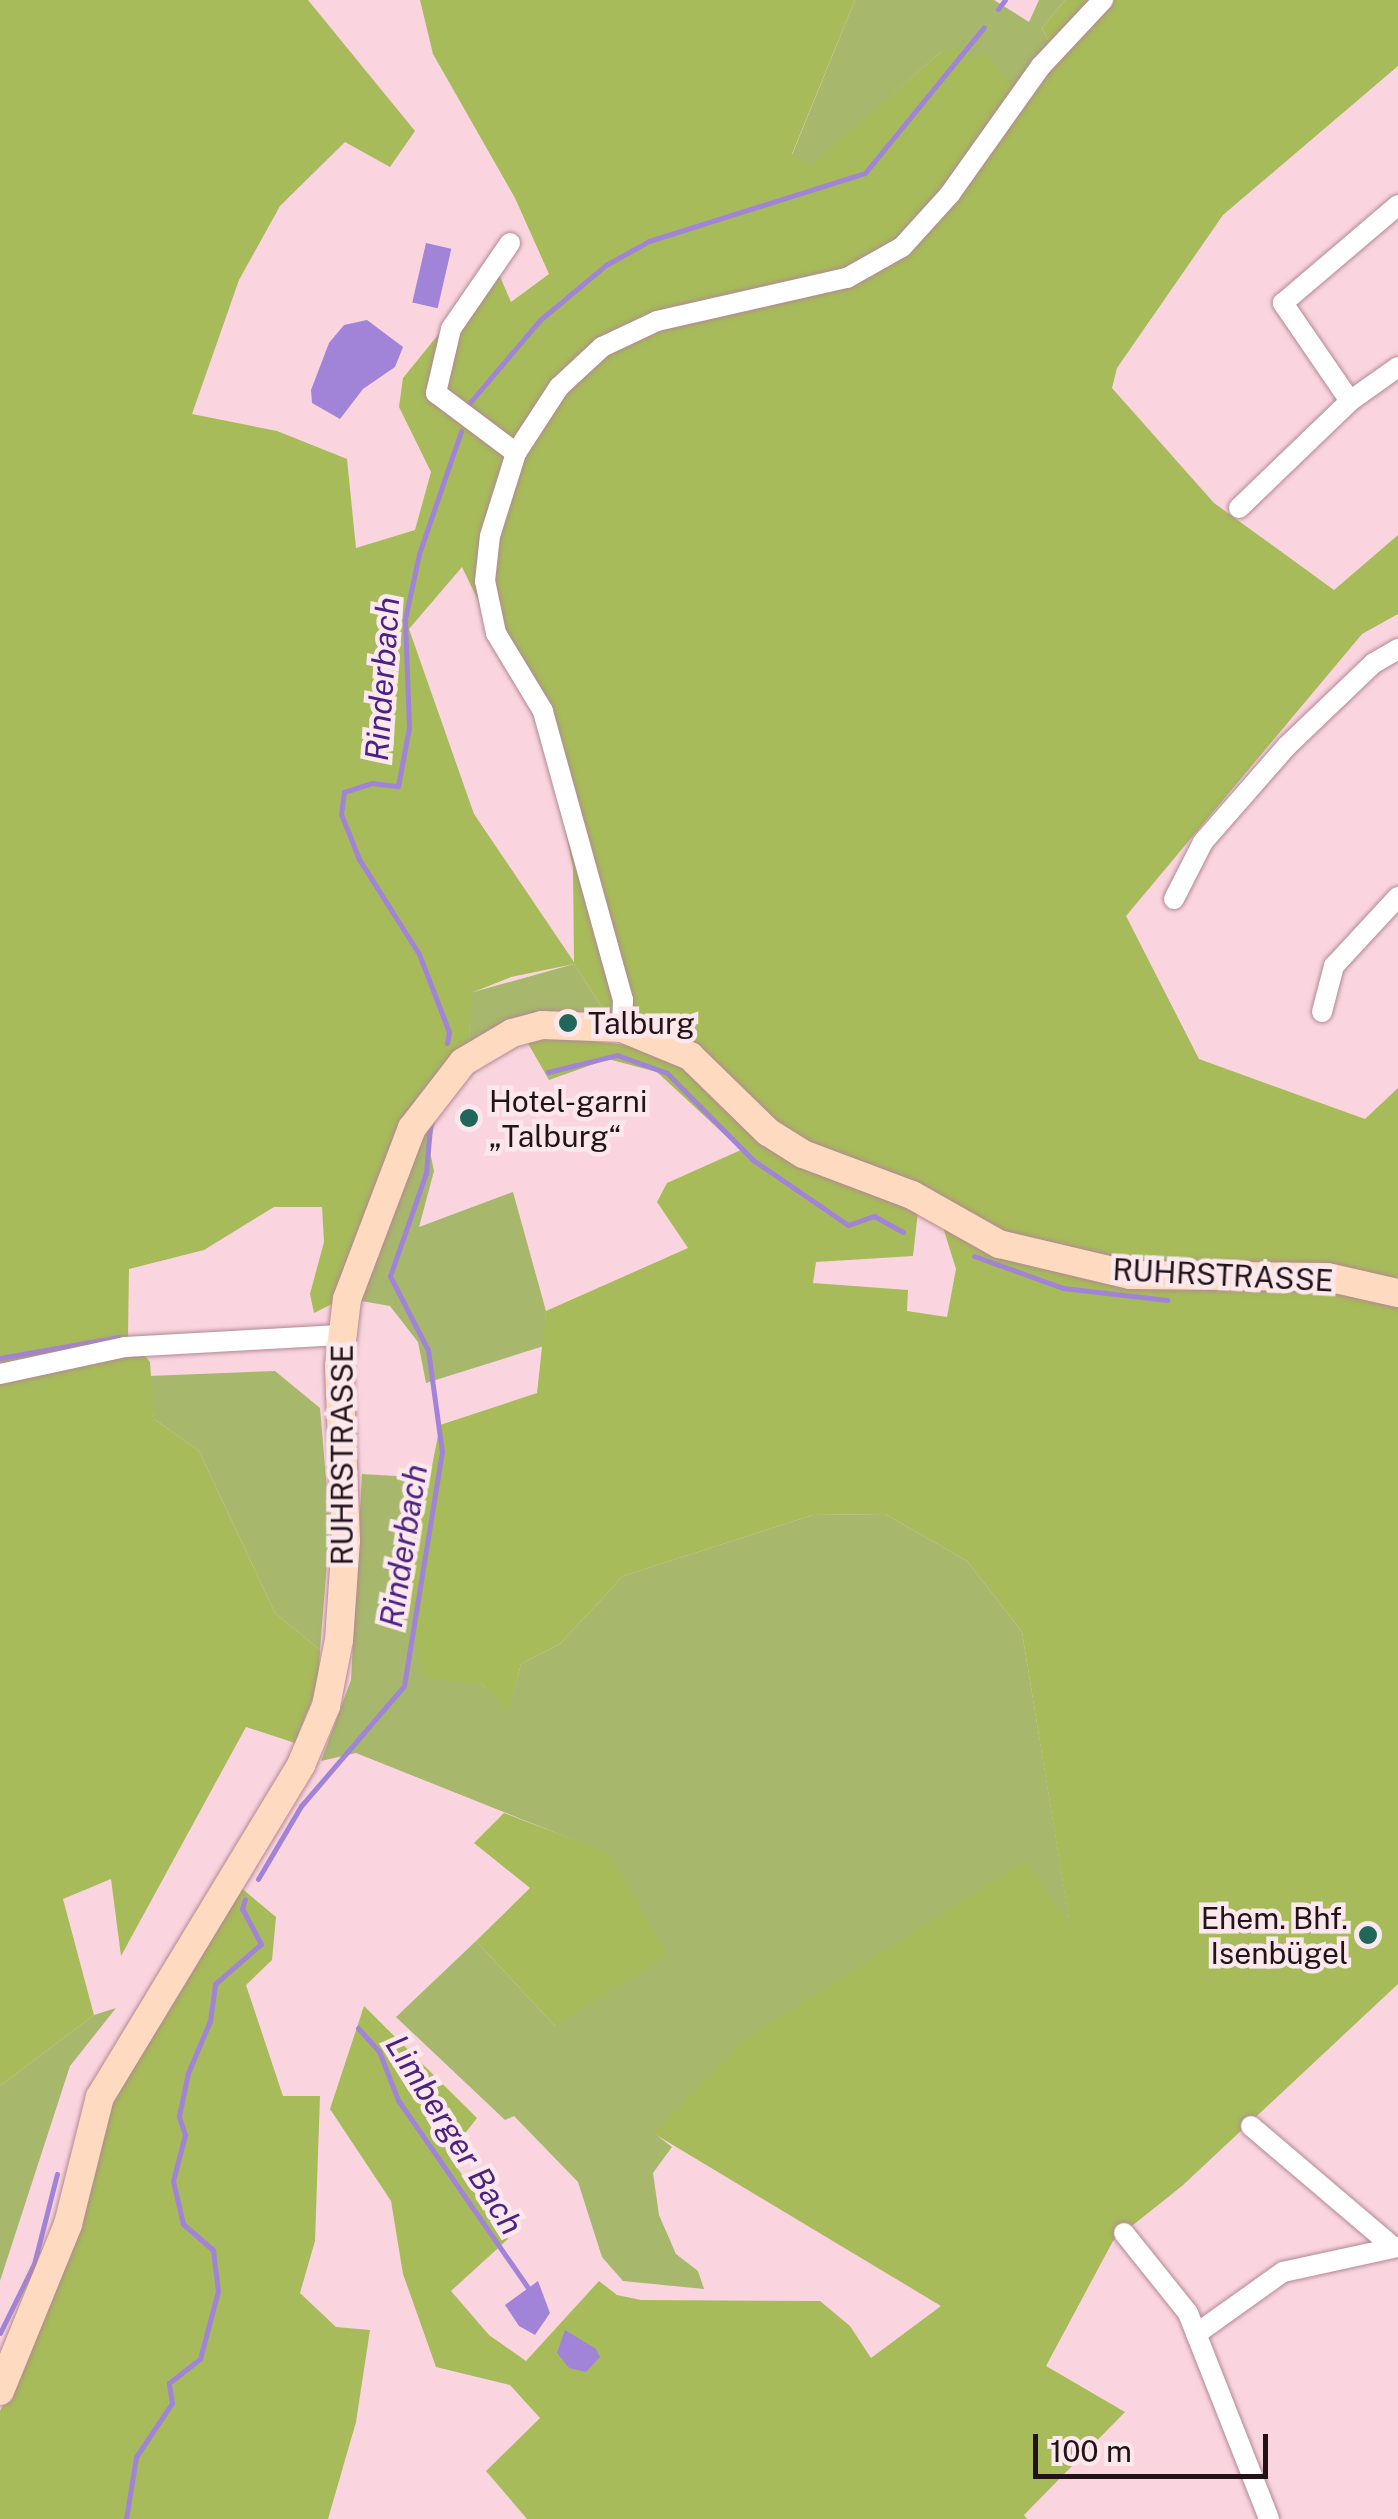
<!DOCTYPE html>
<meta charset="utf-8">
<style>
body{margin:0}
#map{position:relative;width:1398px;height:2519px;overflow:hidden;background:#fad5df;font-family:"Public Sans",sans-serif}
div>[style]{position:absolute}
.green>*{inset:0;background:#a7b76c}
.forest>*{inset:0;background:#a7bb5a}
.water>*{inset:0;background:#a184d8;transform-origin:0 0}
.stream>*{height:5px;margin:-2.5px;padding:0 2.5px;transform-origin:2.5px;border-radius:2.5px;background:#a184d8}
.roads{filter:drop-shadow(0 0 2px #b38895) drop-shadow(0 0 2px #b38895)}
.minor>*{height:20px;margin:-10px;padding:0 10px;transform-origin:10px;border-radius:10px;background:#fff}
.major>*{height:28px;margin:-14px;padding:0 14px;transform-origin:14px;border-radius:14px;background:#fedbc0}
.dots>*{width:28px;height:28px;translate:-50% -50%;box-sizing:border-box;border:5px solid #fbe8ed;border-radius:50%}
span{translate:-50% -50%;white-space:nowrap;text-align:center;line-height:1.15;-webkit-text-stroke:9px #fbe8ed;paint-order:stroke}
.poi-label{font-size:30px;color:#231318}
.left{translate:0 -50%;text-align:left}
.right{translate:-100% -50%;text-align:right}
.street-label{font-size:30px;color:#231318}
.water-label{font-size:32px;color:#4d2184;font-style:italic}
.scale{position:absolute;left:1033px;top:2434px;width:235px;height:45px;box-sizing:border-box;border:5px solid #231318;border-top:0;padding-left:12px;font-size:30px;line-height:35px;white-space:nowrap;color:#231318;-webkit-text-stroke:8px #fbe8ed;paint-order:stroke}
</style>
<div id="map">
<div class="green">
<i style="clip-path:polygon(855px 0,994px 0,1029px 22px,1039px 0,1065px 0,1042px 28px,1049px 42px,1041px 62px,1015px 88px,975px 58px,942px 51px,810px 167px,792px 155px)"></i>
<i style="clip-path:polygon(574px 964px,607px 1015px,469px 1046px,470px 993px)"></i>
<i style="clip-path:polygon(439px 1105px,429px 1147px,434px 1171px,419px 1227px,513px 1192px,546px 1311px,544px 1346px,426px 1383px,418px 1342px,390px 1306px,361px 1301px,402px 1183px)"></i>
<i style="clip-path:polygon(275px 1371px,320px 1408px,330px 1526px,320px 1650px,275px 1613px,199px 1451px,154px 1419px,148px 1376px)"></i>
<i style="clip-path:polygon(362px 1474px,430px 1478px,409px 1585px,481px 1684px,509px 1709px,521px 1664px,560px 1644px,623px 1576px,813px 1515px,885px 1514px,967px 1561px,1022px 1632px,1071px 1930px,1026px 1862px,654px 2133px,672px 2147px,653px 2173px,659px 2215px,676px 2254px,698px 2271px,704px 2289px,623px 2281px,602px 2257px,578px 2182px,514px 2116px,505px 2120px,396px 2017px,476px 1941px,555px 2026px,609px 1854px,356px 1753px,321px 1761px,351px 1680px)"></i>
<i style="clip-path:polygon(116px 2008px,70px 2066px,0 2281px,0 2086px,94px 2015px)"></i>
</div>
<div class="forest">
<i style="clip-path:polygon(evenodd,0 0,308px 0,415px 131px,390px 167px,345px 142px,280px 206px,239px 280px,192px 414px,277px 431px,347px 459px,356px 548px,415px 530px,431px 472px,399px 407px,403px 378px,495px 265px,511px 302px,549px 274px,515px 198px,433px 54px,420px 0,855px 0,792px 154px,810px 166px,942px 51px,960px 49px,975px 58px,985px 53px,1015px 88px,1041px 62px,1049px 42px,1042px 28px,1065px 0,1398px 0,1398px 66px,1223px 215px,1117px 368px,1112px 388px,1214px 503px,1334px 590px,1398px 535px,1398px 614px,1362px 634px,1126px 916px,1199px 1059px,1365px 1119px,1398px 1088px,1398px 1284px,1122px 1262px,1006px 1234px,915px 1181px,811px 1145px,776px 1123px,692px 1041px,659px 1024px,607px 1015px,574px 964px,511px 977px,471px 993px,469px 1046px,423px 1090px,405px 1123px,340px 1300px,314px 1313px,310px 1294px,324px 1242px,322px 1207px,274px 1207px,204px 1250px,129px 1269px,128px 1335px,150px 1362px,154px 1419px,199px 1451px,275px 1613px,320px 1650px,318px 1685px,295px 1743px,246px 1727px,121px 1956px,111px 1879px,63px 1899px,94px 2015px,0 2086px,0 0,462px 567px,548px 746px,573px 868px,574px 962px,474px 814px,409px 629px,462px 567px)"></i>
<i style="clip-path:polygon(548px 1037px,650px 1047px,918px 1211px,913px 1256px,816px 1262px,813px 1283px,908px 1290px,907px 1311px,947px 1317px,956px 1269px,942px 1224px,991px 1251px,1329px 1286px,1398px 1302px,1398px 1984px,1182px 2186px,1113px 2241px,1046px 2366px,1125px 2412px,1024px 2515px,1027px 2519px,527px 2519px,486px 2471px,540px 2418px,510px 2385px,436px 2367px,403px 2274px,391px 2201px,330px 2109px,364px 2006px,477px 2118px,448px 2155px,508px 2239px,451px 2291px,489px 2335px,526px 2361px,599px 2281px,617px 2295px,641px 2300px,820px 2301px,850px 2326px,871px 2358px,941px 2306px,653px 2133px,744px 2040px,1026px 1861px,1070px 1926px,1022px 1632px,967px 1561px,885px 1514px,813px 1515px,623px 1576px,560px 1644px,521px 1664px,509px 1711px,481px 1684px,423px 1678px,409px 1585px,440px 1425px,537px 1393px,546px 1311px,688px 1248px,657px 1202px,667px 1183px,741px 1150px,657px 1072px,608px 1059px,549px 1080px,526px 1040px)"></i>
<i style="clip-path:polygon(504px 1813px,609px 1853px,668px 1956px,555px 2026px,476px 1941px,530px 1888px,474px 1843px)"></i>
<i style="clip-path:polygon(240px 1887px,276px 1917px,272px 1960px,246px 1985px,283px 2096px,320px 2096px,315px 2241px,300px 2293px,336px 2327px,370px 2330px,356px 2422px,328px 2519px,0 2519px,0 2411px,32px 2347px,98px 2135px,126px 2068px)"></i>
</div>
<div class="water">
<i style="left:426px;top:243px;width:26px;height:61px;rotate:13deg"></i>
<i style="clip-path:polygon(367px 320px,403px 347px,395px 367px,363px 389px,340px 419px,312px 403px,311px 390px,329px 343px,344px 325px)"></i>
<i style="clip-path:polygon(538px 2281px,550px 2313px,535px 2335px,519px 2326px,505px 2305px)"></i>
<i style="clip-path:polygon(565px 2330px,596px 2349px,600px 2357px,586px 2372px,569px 2368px,557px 2353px)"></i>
</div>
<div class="stream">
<i style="left:998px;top:9px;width:11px;rotate:-52deg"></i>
<i style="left:467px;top:406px;width:113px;rotate:-49.7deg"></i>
<i style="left:540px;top:320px;width:86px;rotate:-39.8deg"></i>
<i style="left:606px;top:265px;width:49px;rotate:-29.2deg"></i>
<i style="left:649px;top:241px;width:226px;rotate:-17.5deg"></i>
<i style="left:865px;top:173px;width:188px;rotate:-50.8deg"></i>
<i style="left:447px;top:1043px;width:11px;rotate:-80deg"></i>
<i style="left:449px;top:1032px;width:84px;rotate:-111deg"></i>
<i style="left:419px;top:954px;width:112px;rotate:-122.3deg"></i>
<i style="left:359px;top:859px;width:48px;rotate:-111.8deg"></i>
<i style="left:341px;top:814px;width:22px;rotate:-82deg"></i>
<i style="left:344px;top:792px;width:29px;rotate:-18deg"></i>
<i style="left:372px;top:783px;width:26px;rotate:7deg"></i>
<i style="left:398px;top:786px;width:59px;rotate:-79.3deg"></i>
<i style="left:409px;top:728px;width:109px;rotate:-92.1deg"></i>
<i style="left:405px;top:619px;width:66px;rotate:-77.8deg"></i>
<i style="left:419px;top:554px;width:130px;rotate:-71.1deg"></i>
<i style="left:548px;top:1072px;width:71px;rotate:-13.8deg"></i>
<i style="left:617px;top:1055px;width:53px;rotate:19.8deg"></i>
<i style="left:667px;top:1073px;width:122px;rotate:45.3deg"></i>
<i style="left:753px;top:1160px;width:115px;rotate:34.4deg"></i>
<i style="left:848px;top:1225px;width:28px;rotate:-19deg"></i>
<i style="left:874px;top:1216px;width:33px;rotate:29deg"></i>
<i style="left:974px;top:1256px;width:95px;rotate:19.8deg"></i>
<i style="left:1063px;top:1288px;width:105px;rotate:6.6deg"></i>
<i style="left:0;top:1358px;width:121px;rotate:-10deg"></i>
<i style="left:258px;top:1879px;width:85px;rotate:-59.5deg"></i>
<i style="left:301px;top:1806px;width:158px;rotate:-49.4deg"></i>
<i style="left:404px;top:1686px;width:237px;rotate:-80.8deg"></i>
<i style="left:442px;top:1452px;width:103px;rotate:-97.8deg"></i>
<i style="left:428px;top:1350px;width:83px;rotate:-117.2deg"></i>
<i style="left:390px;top:1276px;width:109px;rotate:-70.7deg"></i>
<i style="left:426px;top:1173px;width:46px;rotate:-85deg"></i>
<i style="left:358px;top:2028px;width:31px;rotate:48deg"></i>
<i style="left:379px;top:2051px;width:53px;rotate:68.8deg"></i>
<i style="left:398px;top:2100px;width:229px;rotate:55.3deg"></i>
<i style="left:0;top:2333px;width:77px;rotate:-63.8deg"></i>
<i style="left:34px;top:2264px;width:93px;rotate:-75.7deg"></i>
<i style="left:126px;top:2519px;width:63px;rotate:-80.8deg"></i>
<i style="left:136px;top:2457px;width:65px;rotate:-56.3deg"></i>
<i style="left:172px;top:2403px;width:20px;rotate:-99deg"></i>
<i style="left:169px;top:2383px;width:39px;rotate:-38deg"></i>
<i style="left:200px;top:2359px;width:70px;rotate:-75.2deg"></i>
<i style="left:218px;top:2291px;width:41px;rotate:-97deg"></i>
<i style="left:213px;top:2250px;width:40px;rotate:-139deg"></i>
<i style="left:183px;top:2224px;width:44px;rotate:-103.1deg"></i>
<i style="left:173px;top:2181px;width:48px;rotate:-75.4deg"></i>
<i style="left:185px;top:2135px;width:20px;rotate:-108deg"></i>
<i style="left:179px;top:2116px;width:44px;rotate:-78.2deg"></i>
<i style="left:188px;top:2073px;width:56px;rotate:-67.1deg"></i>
<i style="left:210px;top:2021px;width:37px;rotate:-82deg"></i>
<i style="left:215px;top:1984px;width:61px;rotate:-41deg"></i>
<i style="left:261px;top:1944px;width:40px;rotate:-118deg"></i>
<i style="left:242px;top:1909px;width:10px;rotate:-73deg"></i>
</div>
<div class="roads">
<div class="minor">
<i style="left:510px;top:243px;width:104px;rotate:124.5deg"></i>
<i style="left:451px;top:329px;width:66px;rotate:103.2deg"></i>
<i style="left:436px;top:393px;width:100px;rotate:36.9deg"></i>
<i style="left:1350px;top:401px;width:119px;rotate:-124.4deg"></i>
<i style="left:1283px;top:303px;width:151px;rotate:-40.4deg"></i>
<i style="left:1239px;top:508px;width:154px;rotate:-43.9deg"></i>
<i style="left:1350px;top:401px;width:59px;rotate:-35.3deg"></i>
<i style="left:1174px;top:899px;width:64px;rotate:-63deg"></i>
<i style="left:1203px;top:842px;width:128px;rotate:-48.8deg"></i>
<i style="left:1287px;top:746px;width:120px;rotate:-43.7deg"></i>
<i style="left:1374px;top:663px;width:28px;rotate:-30deg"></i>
<i style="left:1322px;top:1012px;width:48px;rotate:-75.4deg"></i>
<i style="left:1334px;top:966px;width:94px;rotate:-47.2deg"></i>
<i style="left:622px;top:1028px;width:28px;rotate:-88deg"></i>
<i style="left:623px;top:1000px;width:300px;rotate:-105.5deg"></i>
<i style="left:543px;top:711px;width:91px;rotate:-121.1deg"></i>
<i style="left:496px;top:633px;width:53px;rotate:-101.9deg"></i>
<i style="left:485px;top:581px;width:45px;rotate:-83.7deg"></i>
<i style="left:490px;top:536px;width:87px;rotate:-72.6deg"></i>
<i style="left:516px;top:453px;width:79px;rotate:-56.9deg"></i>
<i style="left:559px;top:387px;width:59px;rotate:-42.9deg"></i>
<i style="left:602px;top:347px;width:61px;rotate:-25.3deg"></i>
<i style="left:657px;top:321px;width:195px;rotate:-12.8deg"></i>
<i style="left:847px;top:278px;width:63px;rotate:-29.4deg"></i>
<i style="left:902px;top:247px;width:72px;rotate:-47.8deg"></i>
<i style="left:950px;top:194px;width:157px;rotate:-54.6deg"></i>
<i style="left:1041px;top:66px;width:91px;rotate:-46.8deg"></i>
<i style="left:0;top:1374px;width:128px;rotate:-12.2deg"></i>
<i style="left:125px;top:1347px;width:215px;rotate:-3.2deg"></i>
<i style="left:1251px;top:2126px;width:187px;rotate:40.4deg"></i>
<i style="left:1124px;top:2233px;width:102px;rotate:51.3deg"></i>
<i style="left:1188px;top:2313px;width:221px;rotate:68.5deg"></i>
<i style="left:1196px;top:2334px;width:107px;rotate:-35.5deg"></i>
<i style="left:1283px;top:2272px;width:118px;rotate:-12.3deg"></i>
</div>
<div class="major">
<i style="left:0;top:2391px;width:180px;rotate:-67.8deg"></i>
<i style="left:68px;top:2224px;width:131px;rotate:-75.9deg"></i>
<i style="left:100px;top:2097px;width:388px;rotate:-58.8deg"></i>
<i style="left:301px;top:1765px;width:64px;rotate:-67deg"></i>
<i style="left:326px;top:1706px;width:67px;rotate:-78.9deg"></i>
<i style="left:339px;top:1640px;width:99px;rotate:-86deg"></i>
<i style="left:346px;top:1541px;width:175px;rotate:-92.3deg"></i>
<i style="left:339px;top:1366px;width:67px;rotate:-83.2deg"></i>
<i style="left:347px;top:1299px;width:183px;rotate:-69.2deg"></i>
<i style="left:412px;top:1128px;width:83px;rotate:-52.3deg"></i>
<i style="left:463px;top:1062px;width:57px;rotate:-30.6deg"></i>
<i style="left:512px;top:1033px;width:31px;rotate:-15deg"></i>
<i style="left:542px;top:1025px;width:80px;rotate:2.1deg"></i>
<i style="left:622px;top:1028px;width:74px;rotate:22.4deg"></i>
<i style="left:690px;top:1056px;width:109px;rotate:44.3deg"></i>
<i style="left:768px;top:1132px;width:41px;rotate:32.2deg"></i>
<i style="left:803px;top:1154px;width:116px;rotate:20.6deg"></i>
<i style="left:912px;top:1195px;width:100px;rotate:29.4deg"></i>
<i style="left:999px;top:1244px;width:135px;rotate:13.3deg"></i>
<i style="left:1130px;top:1275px;width:197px;rotate:0.6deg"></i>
<i style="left:1327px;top:1277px;width:73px;rotate:12.7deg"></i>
</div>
</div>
<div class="dots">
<i style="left:568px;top:1023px;background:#20665a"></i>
<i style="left:469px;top:1118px;background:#20665a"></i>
<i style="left:1368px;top:1935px;background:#20665a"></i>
</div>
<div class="poi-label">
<span class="left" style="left:588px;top:1023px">Talburg</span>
<span class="left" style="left:489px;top:1118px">Hotel-garni<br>„Talburg“</span>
<span class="right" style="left:1348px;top:1935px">Ehem. Bhf.<br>Isenbügel</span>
</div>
<div class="street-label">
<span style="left:1223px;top:1275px;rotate:3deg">RUHRSTRASSE</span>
<span style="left:342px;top:1455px;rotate:-90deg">RUHRSTRASSE</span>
</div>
<div class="water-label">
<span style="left:383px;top:679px;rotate:-86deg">Rinderbach</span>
<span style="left:404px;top:1546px;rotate:-81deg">Rinderbach</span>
<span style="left:454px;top:2135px;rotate:58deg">Limberger Bach</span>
</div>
<div class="scale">100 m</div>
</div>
